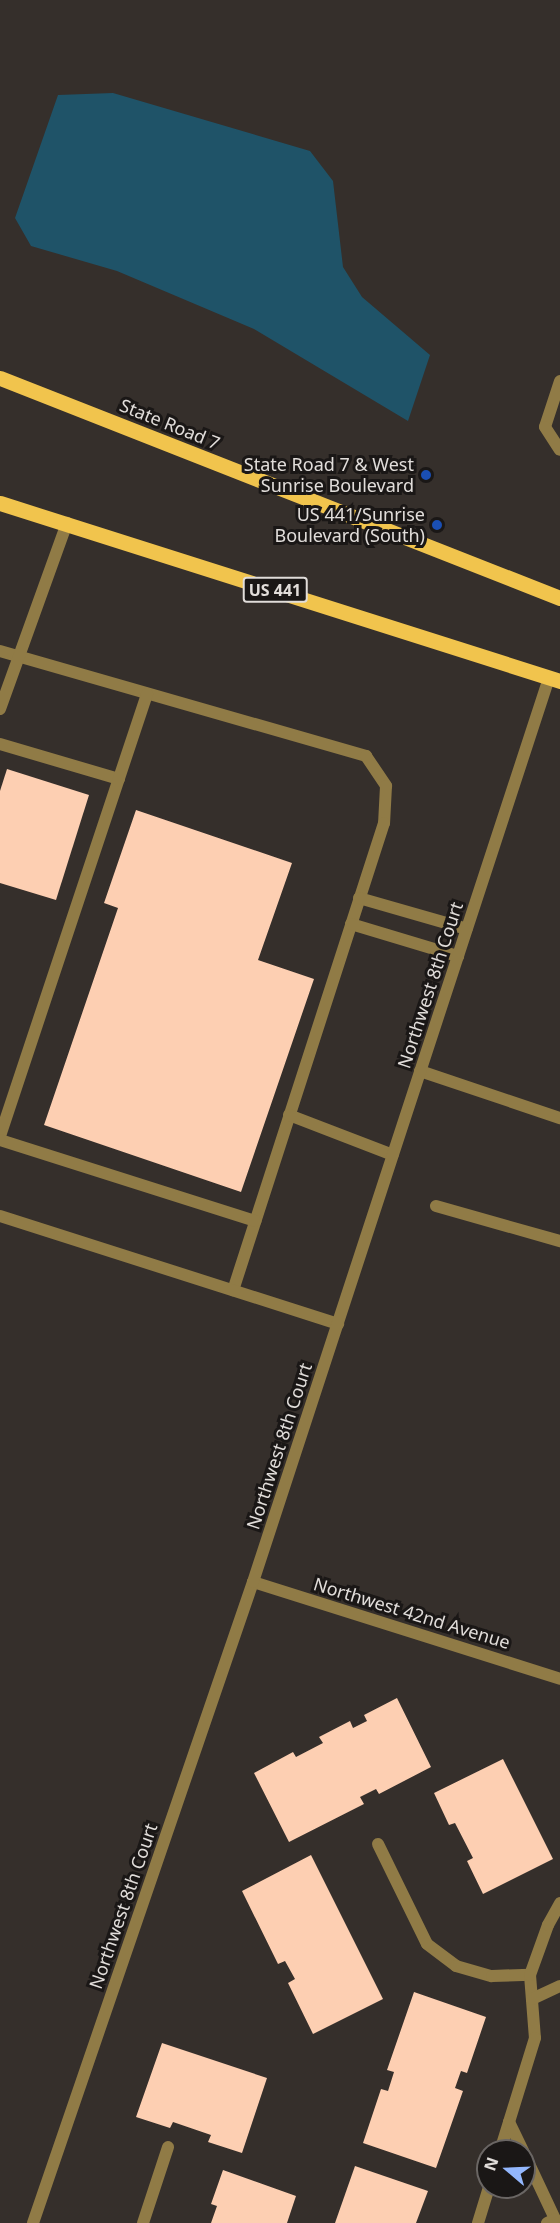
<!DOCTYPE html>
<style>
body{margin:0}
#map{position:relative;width:560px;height:2223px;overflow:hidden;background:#352f2b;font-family:"Noto Sans",sans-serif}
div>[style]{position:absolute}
.water>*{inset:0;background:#1f5368}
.building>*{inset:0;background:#fdcfb2}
.service>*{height:12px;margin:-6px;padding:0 6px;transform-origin:6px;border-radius:6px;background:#907b46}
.minor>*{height:12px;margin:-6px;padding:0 6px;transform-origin:6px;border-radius:6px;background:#907b46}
.primary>*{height:15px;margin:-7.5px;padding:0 7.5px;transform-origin:7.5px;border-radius:7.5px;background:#f1c44d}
.dots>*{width:16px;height:16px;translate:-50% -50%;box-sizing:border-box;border:3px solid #1a1716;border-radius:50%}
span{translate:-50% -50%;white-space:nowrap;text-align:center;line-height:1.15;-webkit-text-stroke:6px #1a1716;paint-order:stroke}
.shield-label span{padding:2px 4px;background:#1a1716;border:2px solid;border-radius:4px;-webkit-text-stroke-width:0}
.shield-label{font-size:16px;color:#e1ddda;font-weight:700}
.street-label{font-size:18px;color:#e1ddda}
.poi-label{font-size:18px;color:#e1ddda}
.right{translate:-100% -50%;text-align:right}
.north{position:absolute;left:476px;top:2139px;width:60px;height:60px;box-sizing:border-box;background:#1a1716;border:2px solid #6a6664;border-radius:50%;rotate:289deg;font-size:16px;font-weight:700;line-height:24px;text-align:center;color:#e1ddda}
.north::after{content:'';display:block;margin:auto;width:21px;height:27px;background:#93b7fd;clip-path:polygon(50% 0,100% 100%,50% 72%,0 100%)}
</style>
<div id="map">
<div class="water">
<i style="clip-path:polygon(113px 93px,310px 151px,333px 181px,343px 267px,362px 297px,430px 355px,408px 421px,254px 329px,117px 271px,31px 246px,15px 218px,58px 95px)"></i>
</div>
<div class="building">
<i style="clip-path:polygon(7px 769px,89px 795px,56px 900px,0 883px,0 791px)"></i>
<i style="clip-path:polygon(136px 810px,292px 863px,258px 960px,314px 979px,241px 1192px,44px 1125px,118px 908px,104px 903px)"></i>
<i style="clip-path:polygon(397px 1698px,431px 1767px,379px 1794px,376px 1789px,360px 1797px,364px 1804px,289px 1842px,254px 1773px,293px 1752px,296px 1757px,323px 1743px,319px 1737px,350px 1721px,353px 1728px,367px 1721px,364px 1715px)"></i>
<i style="clip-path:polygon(503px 1759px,553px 1859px,483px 1894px,467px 1861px,473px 1858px,455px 1823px,449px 1825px,434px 1793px)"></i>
<i style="clip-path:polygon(311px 1855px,383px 1999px,313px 2034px,288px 1983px,295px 1979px,285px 1961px,278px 1964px,242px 1891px)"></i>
<i style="clip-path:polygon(414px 1992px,486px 2017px,467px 2073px,461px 2071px,455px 2088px,463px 2091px,436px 2168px,363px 2143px,381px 2089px,388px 2091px,394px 2072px,387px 2070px)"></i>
<i style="clip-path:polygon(162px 2043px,267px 2078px,242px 2153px,208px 2142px,211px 2135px,173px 2122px,170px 2128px,136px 2117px)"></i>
<i style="clip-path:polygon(355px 2166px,428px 2191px,416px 2223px,335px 2223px)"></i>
<i style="clip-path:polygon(223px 2170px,296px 2196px,287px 2223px,211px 2223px,217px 2206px,211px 2204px)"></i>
</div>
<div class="service">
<i style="left:560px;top:381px;width:48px;rotate:108.1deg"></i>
<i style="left:545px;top:427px;width:27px;rotate:57deg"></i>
<i style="left:0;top:651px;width:381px;rotate:16deg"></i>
<i style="left:366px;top:756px;width:36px;rotate:56deg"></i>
<i style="left:386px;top:786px;width:37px;rotate:93deg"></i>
<i style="left:384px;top:823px;width:491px;rotate:107.9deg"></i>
<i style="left:0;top:709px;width:198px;rotate:-70.2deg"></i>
<i style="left:0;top:744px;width:124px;rotate:16.4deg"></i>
<i style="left:359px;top:898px;width:112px;rotate:16deg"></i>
<i style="left:351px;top:924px;width:112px;rotate:16.7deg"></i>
<i style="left:420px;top:1071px;width:148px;rotate:18.6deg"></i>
<i style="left:289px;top:1115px;width:111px;rotate:21deg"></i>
<i style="left:0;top:1136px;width:466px;rotate:-71.6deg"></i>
<i style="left:0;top:1140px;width:268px;rotate:17.6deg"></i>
<i style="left:436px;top:1206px;width:129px;rotate:15.8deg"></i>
<i style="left:0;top:1216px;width:355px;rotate:17.7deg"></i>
<i style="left:378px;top:1844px;width:111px;rotate:63.9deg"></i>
<i style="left:427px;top:1944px;width:36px;rotate:37deg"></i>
<i style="left:456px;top:1966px;width:37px;rotate:16deg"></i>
<i style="left:492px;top:1976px;width:38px;rotate:-2deg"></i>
<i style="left:530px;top:1975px;width:63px;rotate:85.5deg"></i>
<i style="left:535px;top:2038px;width:118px;rotate:107.2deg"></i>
<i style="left:530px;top:1975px;width:53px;rotate:-70.2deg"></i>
<i style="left:548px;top:1925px;width:25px;rotate:-61deg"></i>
<i style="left:532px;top:1999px;width:31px;rotate:-25deg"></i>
<i style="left:509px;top:2122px;width:32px;rotate:64deg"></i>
<i style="left:524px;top:2153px;width:73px;rotate:64.8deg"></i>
<i style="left:555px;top:2219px;width:9px;rotate:153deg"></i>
<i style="left:143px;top:2223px;width:80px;rotate:-71.8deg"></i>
<i style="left:478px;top:2223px;width:38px;rotate:-73deg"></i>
</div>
<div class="minor">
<i style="left:253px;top:1582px;width:322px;rotate:17.5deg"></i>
<i style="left:33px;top:2223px;width:678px;rotate:-71.06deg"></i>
<i style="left:253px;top:1582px;width:951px;rotate:-71.87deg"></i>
</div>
<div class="primary">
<i style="left:0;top:378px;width:602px;rotate:21.45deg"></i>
<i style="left:0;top:503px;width:588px;rotate:17.63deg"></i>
</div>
<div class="dots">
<i style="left:426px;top:475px;background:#1a4fb4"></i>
<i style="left:437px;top:525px;background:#1a4fb4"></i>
</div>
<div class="shield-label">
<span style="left:275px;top:590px">US 441</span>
</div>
<div class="street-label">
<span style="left:170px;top:424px;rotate:22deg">State Road 7</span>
<span style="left:430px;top:985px;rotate:-72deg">Northwest 8th Court</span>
<span style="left:279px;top:1446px;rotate:-72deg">Northwest 8th Court</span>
<span style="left:412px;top:1613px;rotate:17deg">Northwest 42nd Avenue</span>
<span style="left:123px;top:1906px;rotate:-71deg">Northwest 8th Court</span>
</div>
<div class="poi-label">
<span class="right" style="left:414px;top:475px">State Road 7 &amp; West<br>Sunrise Boulevard</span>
<span class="right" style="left:425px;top:525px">US 441/Sunrise<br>Boulevard (South)</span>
</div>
<div class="north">N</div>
</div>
